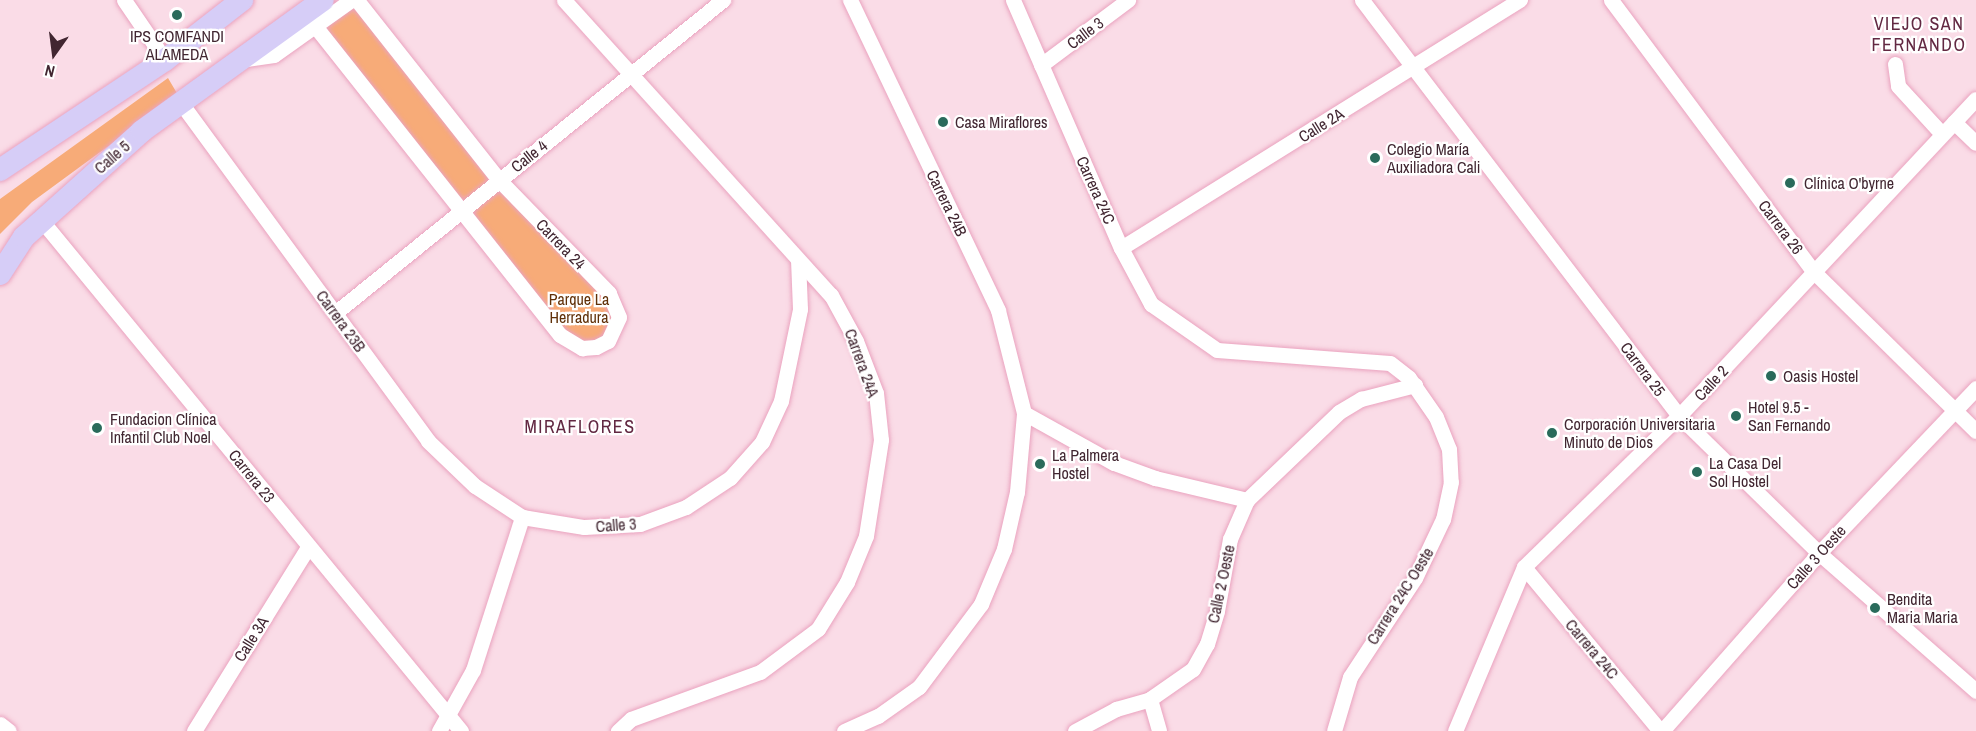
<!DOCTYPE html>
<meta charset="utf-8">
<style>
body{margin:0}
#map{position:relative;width:1976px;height:731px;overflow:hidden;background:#fadce7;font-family:"Archivo Narrow",sans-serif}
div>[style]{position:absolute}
.green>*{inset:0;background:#f7ab78}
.roads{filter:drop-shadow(0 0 2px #eaa3bf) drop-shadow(0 0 2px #eaa3bf)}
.street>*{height:15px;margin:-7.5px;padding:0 7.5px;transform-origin:7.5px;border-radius:7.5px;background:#fff}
.primary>*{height:22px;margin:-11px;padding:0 11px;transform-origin:11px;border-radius:11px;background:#d6cdf7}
.dots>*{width:16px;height:16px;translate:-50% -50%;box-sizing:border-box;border:3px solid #fff;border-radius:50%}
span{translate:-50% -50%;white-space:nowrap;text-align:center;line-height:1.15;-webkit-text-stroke:4.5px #fff;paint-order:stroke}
.street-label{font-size:16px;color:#412631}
.poi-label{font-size:16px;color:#412631}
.left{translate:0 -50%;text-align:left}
.park-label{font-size:16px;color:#603008}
.neighbourhood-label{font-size:18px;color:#622842;letter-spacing:1.5px}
.north{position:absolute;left:24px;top:24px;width:60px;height:60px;-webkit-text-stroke:4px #fff;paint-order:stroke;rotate:194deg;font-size:16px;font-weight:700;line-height:24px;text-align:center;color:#412631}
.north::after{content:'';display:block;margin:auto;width:21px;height:27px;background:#412631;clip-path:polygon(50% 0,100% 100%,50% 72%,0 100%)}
</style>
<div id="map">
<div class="green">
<i style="clip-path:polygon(351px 0,499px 180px,616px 304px,608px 341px,570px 344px,315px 26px)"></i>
<i style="clip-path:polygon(168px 78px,178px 95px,32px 202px,0 234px,0 199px)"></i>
</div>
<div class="roads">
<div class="street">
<i style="left:124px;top:0;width:73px;rotate:55.7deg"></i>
<i style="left:564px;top:0;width:398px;rotate:47.9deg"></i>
<i style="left:831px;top:295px;width:52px;rotate:61.5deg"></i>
<i style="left:856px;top:341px;width:56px;rotate:69deg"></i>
<i style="left:876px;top:393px;width:47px;rotate:83.9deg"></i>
<i style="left:881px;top:440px;width:97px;rotate:98.9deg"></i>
<i style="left:866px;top:536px;width:50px;rotate:112.4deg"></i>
<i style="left:847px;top:582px;width:55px;rotate:121.7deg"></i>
<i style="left:818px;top:629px;width:72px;rotate:143.4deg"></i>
<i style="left:760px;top:672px;width:137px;rotate:160deg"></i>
<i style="left:631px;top:719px;width:18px;rotate:137deg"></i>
<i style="left:1013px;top:0;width:270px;rotate:66.5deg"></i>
<i style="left:1121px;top:248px;width:64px;rotate:61.8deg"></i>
<i style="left:1151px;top:304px;width:80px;rotate:34.9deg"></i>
<i style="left:1217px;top:350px;width:173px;rotate:4.3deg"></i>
<i style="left:1390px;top:363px;width:24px;rotate:38deg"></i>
<i style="left:1409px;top:378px;width:47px;rotate:55.3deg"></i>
<i style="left:1436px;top:417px;width:35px;rotate:68deg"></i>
<i style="left:1449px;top:449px;width:33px;rotate:87deg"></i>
<i style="left:1451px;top:482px;width:38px;rotate:102deg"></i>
<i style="left:1443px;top:519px;width:65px;rotate:115.4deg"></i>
<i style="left:1415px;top:578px;width:118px;rotate:123.3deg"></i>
<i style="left:1350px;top:677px;width:56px;rotate:106.5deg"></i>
<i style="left:1362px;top:0;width:523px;rotate:52.69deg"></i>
<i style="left:1679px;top:416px;width:196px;rotate:44.4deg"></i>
<i style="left:1819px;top:553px;width:209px;rotate:41.3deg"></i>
<i style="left:1611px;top:0;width:339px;rotate:53.3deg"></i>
<i style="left:1814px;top:272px;width:227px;rotate:44.5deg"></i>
<i style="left:315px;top:26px;width:394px;rotate:51.6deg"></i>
<i style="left:560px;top:335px;width:26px;rotate:31deg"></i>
<i style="left:582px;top:348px;width:14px;rotate:-4deg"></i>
<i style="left:596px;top:347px;width:13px;rotate:-27deg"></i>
<i style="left:608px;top:341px;width:26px;rotate:-65deg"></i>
<i style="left:619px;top:317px;width:26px;rotate:-113deg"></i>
<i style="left:609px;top:293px;width:158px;rotate:-134.2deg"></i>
<i style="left:499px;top:180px;width:229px;rotate:-128.3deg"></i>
<i style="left:246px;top:59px;width:28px;rotate:-8deg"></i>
<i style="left:274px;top:55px;width:95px;rotate:-35.5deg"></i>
<i style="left:1895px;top:64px;width:22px;rotate:82deg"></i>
<i style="left:1898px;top:86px;width:65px;rotate:47.5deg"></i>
<i style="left:1041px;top:65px;width:109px;rotate:-36.8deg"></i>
<i style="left:181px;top:103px;width:419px;rotate:53.8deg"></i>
<i style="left:428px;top:441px;width:65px;rotate:43.8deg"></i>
<i style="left:475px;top:486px;width:56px;rotate:33.4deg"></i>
<i style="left:522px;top:517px;width:63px;rotate:9.2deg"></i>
<i style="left:584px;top:527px;width:56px;rotate:-3.1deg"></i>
<i style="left:640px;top:524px;width:49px;rotate:-20.3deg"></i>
<i style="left:686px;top:507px;width:53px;rotate:-33.4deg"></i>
<i style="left:730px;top:478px;width:48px;rotate:-48.4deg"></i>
<i style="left:762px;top:442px;width:45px;rotate:-65.1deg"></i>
<i style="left:781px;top:401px;width:94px;rotate:-78.3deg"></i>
<i style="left:800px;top:309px;width:49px;rotate:-92.3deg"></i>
<i style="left:1954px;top:122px;width:30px;rotate:44deg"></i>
<i style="left:42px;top:221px;width:660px;rotate:50.59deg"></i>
<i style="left:1121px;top:248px;width:470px;rotate:-31.9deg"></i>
<i style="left:335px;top:313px;width:499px;rotate:-38.9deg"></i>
<i style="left:1024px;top:413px;width:103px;rotate:29.1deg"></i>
<i style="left:1114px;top:463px;width:44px;rotate:20.1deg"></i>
<i style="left:1155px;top:478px;width:95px;rotate:13.4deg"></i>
<i style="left:1524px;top:567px;width:213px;rotate:50.3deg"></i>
<i style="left:1150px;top:699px;width:33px;rotate:74deg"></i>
<i style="left:0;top:724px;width:11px;rotate:38deg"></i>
<i style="left:194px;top:731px;width:216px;rotate:-58.2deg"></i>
<i style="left:439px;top:731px;width:70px;rotate:-60.9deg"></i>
<i style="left:473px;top:670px;width:161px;rotate:-72.2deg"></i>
<i style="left:844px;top:731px;width:37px;rotate:-24deg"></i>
<i style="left:878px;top:716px;width:50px;rotate:-35.3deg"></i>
<i style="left:919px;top:687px;width:104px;rotate:-53.2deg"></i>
<i style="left:981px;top:604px;width:60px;rotate:-67.3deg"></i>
<i style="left:1004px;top:549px;width:58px;rotate:-77.2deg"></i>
<i style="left:1017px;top:492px;width:79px;rotate:-84.9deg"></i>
<i style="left:1024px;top:413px;width:106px;rotate:-104.2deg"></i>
<i style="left:998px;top:310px;width:344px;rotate:-115.5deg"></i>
<i style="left:1075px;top:731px;width:47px;rotate:-28.2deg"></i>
<i style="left:1116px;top:709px;width:35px;rotate:-16deg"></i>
<i style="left:1150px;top:699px;width:52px;rotate:-34.9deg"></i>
<i style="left:1193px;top:669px;width:29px;rotate:-61deg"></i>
<i style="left:1207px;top:644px;width:34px;rotate:-73deg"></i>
<i style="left:1217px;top:611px;width:73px;rotate:-79.8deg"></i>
<i style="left:1230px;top:539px;width:43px;rotate:-66.4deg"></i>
<i style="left:1247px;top:500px;width:127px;rotate:-43.7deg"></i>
<i style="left:1339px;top:412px;width:26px;rotate:-31deg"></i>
<i style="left:1361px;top:399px;width:56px;rotate:-14.5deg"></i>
<i style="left:1455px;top:731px;width:178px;rotate:-67.2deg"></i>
<i style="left:1524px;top:567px;width:216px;rotate:-44.3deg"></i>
<i style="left:1679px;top:416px;width:434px;rotate:-46.9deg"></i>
<i style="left:1662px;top:731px;width:237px;rotate:-48.6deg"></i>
<i style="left:1819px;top:553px;width:228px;rotate:-46.4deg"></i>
</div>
<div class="primary">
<i style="left:0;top:170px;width:198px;rotate:-33.7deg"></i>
<i style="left:165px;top:60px;width:98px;rotate:-37.9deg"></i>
<i style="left:0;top:274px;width:44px;rotate:-57deg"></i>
<i style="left:24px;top:237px;width:159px;rotate:-41.9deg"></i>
<i style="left:142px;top:131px;width:223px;rotate:-35.9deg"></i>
</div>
</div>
<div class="dots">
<i style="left:177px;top:15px;background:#2a6b5b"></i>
<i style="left:943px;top:122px;background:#2a6b5b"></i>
<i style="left:1375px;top:158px;background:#2a6b5b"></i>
<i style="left:1790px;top:183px;background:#2a6b5b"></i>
<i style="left:1771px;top:376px;background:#2a6b5b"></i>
<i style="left:1736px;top:416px;background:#2a6b5b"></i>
<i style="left:97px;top:428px;background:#2a6b5b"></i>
<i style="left:1552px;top:433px;background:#2a6b5b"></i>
<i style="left:1040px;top:464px;background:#2a6b5b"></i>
<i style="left:1697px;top:472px;background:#2a6b5b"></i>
<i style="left:1875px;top:608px;background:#2a6b5b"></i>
</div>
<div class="street-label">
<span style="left:1085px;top:33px;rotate:-37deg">Calle 3</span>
<span style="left:1321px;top:125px;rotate:-32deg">Calle 2A</span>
<span style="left:529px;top:156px;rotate:-38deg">Calle 4</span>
<span style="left:112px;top:157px;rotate:-41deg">Calle 5</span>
<span style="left:1096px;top:190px;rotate:66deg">Carrera 24C</span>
<span style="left:947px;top:203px;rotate:64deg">Carrera 24B</span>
<span style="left:1781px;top:227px;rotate:53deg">Carrera 26</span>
<span style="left:561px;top:244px;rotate:46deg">Carrera 24</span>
<span style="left:341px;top:321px;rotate:54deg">Carrera 23B</span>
<span style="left:862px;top:363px;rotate:70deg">Carrera 24A</span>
<span style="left:1643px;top:369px;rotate:53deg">Carrera 25</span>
<span style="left:1711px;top:383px;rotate:-47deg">Calle 2</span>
<span style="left:252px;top:476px;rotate:51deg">Carrera 23</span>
<span style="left:616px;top:525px;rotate:-4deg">Calle 3</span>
<span style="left:1816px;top:557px;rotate:-48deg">Calle 3 Oeste</span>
<span style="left:1221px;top:584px;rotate:-78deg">Calle 2 Oeste</span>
<span style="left:1400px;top:596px;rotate:-58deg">Carrera 24C Oeste</span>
<span style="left:251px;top:639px;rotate:-58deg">Calle 3A</span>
<span style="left:1592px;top:649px;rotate:50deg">Carrera 24C</span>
</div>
<div class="poi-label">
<span style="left:177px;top:45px">IPS COMFANDI<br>ALAMEDA</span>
<span class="left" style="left:955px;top:122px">Casa Miraflores</span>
<span class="left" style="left:1387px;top:158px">Colegio María<br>Auxiliadora Cali</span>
<span class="left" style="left:1804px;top:183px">Clínica O'byrne</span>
<span class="left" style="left:1783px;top:376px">Oasis Hostel</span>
<span class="left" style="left:1748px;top:416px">Hotel 9.5 -<br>San Fernando</span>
<span class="left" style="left:110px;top:428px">Fundacion Clínica<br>Infantil Club Noel</span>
<span class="left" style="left:1564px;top:433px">Corporación Universitaria<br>Minuto de Dios</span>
<span class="left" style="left:1052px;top:464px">La Palmera<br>Hostel</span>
<span class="left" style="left:1709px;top:472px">La Casa Del<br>Sol Hostel</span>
<span class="left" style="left:1887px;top:608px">Bendita<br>Maria Maria</span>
</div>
<div class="park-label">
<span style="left:579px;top:308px">Parque La<br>Herradura</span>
</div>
<div class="neighbourhood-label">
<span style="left:1919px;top:35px">VIEJO SAN<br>FERNANDO</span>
<span style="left:580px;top:427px">MIRAFLORES</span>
</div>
<div class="north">N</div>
</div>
